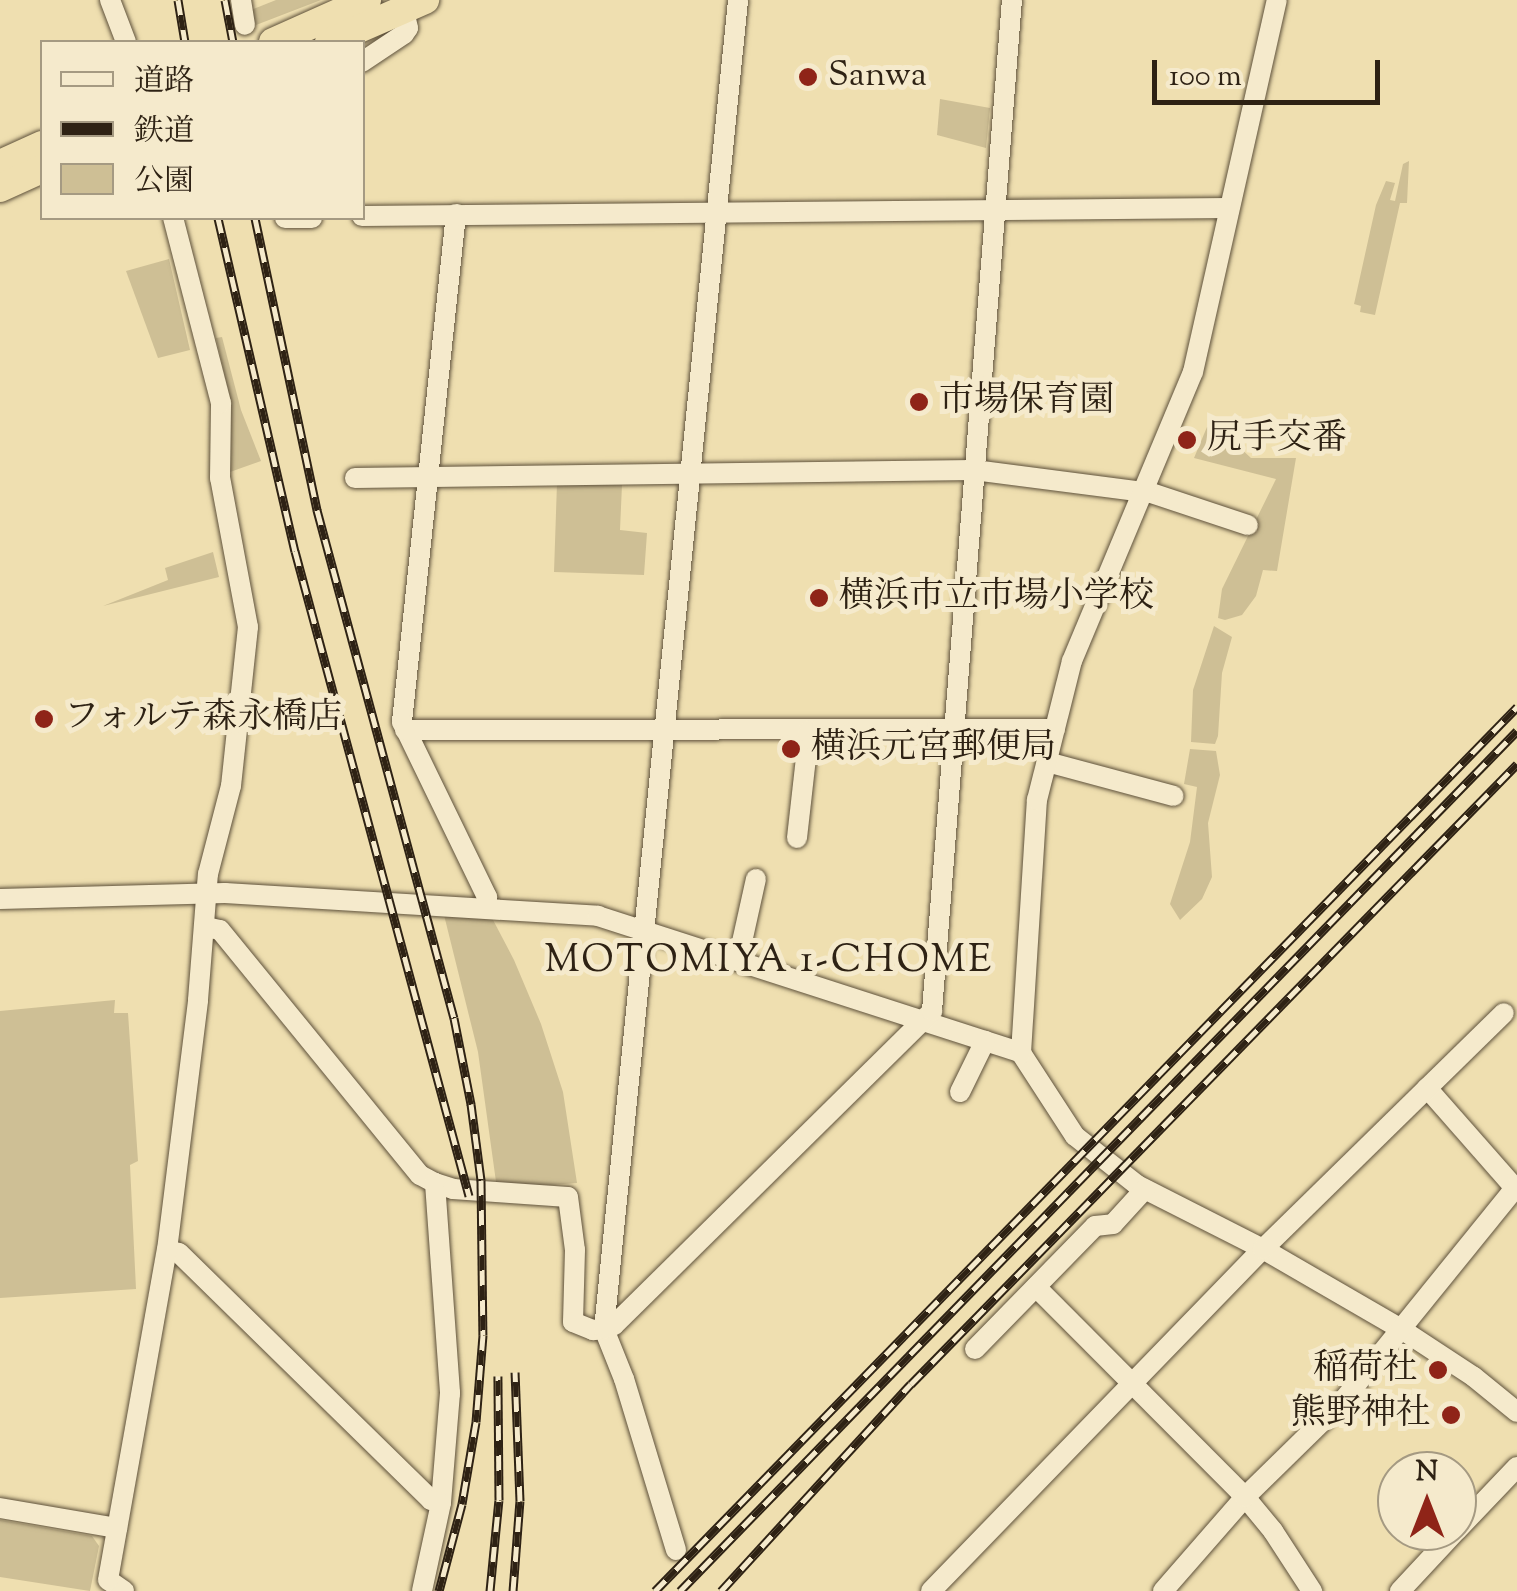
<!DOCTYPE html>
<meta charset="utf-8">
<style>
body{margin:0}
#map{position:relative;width:1517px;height:1591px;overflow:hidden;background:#efdfb0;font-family:"Sorts Mill Goudy","Noto Serif JP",serif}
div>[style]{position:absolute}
.green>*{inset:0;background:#cebf95}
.roads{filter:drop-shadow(0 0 2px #5e513b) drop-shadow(0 0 2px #5e513b)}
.minor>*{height:20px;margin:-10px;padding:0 10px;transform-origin:10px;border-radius:10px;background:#f5eacc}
.highway>*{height:28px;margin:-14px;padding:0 14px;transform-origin:14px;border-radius:14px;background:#efdfb0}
.rail>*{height:9px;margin-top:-4.5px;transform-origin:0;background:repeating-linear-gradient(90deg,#f5eacc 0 15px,#2e2214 0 30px);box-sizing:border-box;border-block:2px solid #2e2214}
.dots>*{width:28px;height:28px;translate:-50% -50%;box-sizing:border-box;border:5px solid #f5eacc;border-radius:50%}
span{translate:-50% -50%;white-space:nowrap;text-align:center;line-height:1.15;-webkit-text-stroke:10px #f5eacc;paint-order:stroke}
.poi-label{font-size:35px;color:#2e2214}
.left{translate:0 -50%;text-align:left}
.right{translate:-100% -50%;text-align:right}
.neighbourhood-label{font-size:38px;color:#2e2214;letter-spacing:2.5px}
.legend{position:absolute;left:40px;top:40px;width:325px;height:180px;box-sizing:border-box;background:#f5eacc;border:2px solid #a59a82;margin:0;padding:12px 18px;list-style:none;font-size:30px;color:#2e2214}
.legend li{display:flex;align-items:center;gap:20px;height:50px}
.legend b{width:50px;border:2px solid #a59a82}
.north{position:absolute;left:1377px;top:1451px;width:100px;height:100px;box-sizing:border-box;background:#f5eacc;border:2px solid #a59a82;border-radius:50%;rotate:0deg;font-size:28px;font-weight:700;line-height:40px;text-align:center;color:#2e2214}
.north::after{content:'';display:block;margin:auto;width:35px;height:45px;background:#8f2418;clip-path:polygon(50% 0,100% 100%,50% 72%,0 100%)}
.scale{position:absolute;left:1152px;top:60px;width:228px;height:45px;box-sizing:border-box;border:5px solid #2e2214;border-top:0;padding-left:12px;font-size:30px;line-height:35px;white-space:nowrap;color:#2e2214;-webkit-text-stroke:8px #f5eacc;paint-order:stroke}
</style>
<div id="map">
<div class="green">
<i style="clip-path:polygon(276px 0,321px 0,256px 25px,251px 10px)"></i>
<i style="clip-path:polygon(940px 99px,990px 108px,986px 148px,937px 135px)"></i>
<i style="clip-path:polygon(1409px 161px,1407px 203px,1400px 203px,1375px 315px,1360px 312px,1361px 306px,1354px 304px,1376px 205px,1386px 181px,1395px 183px,1390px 200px,1395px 201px,1403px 164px)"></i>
<i style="clip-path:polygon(169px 259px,190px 350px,158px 358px,126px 271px)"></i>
<i style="clip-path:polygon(222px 337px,241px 410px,261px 461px,230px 472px,231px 403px,216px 338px)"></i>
<i style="clip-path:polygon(1207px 427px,1224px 433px,1251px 458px,1296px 458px,1277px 571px,1263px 570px,1256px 596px,1242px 615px,1225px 620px,1218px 618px,1222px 589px,1276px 479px,1194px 458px)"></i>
<i style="clip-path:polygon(557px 483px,622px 485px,620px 530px,647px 533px,644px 575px,554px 572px)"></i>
<i style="clip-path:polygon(213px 552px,219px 577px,103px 606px,168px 580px,165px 568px)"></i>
<i style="clip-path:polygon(1214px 626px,1232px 637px,1222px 673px,1218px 736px,1215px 744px,1191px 742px,1193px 690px)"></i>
<i style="clip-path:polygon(1190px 749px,1216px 751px,1220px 775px,1208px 823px,1212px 877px,1202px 899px,1180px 920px,1170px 904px,1190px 842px,1197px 787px,1184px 784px)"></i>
<i style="clip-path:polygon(444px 915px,492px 918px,514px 960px,541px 1024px,563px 1092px,577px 1183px,497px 1189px,478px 1052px)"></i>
<i style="clip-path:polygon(115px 1000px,114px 1013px,128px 1013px,138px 1161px,130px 1165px,136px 1289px,0 1298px,0 1011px)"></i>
<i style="clip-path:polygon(0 1520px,92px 1536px,99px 1546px,90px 1591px,0 1577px)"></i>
</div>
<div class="roads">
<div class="minor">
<i style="left:110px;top:0;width:45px;rotate:69.1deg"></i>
<i style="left:241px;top:0;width:25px;rotate:81deg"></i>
<i style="left:362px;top:62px;width:50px;rotate:-33.7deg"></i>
<i style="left:404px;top:34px;width:7px;rotate:-56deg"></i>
<i style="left:408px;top:28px;width:18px;rotate:-103deg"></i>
<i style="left:456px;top:214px;width:511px;rotate:96.07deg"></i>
<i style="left:402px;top:722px;width:195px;rotate:64.1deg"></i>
<i style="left:487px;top:897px;width:11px;rotate:95deg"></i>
<i style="left:362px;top:216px;width:866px;rotate:-0.53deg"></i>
<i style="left:285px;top:218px;width:27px"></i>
<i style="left:355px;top:478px;width:619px;rotate:-0.74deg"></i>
<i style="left:974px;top:470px;width:178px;rotate:7.4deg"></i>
<i style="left:1151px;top:493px;width:102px;rotate:18.3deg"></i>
<i style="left:405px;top:730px;width:650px;rotate:-0.09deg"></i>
<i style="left:1047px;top:762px;width:131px;rotate:15deg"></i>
<i style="left:797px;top:838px;width:108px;rotate:-83.6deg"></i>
<i style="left:0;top:899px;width:225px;rotate:-1.5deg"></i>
<i style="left:225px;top:893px;width:374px;rotate:3.5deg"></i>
<i style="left:598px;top:916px;width:445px;rotate:17.9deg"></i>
<i style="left:1021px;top:1053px;width:99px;rotate:57deg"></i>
<i style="left:1075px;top:1136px;width:79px;rotate:38.3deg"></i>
<i style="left:1137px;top:1185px;width:141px;rotate:26.9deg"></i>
<i style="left:1263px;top:1249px;width:160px;rotate:30.1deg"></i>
<i style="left:1401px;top:1329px;width:87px;rotate:33.3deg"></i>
<i style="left:1474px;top:1377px;width:55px;rotate:39.1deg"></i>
<i style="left:206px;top:927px;width:14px;rotate:12deg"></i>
<i style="left:220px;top:930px;width:316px;rotate:50.8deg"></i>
<i style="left:420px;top:1175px;width:17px;rotate:28deg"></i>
<i style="left:435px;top:1183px;width:211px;rotate:85.9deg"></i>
<i style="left:450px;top:1393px;width:110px;rotate:94.7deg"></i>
<i style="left:441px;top:1503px;width:90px;rotate:102.2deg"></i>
<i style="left:738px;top:960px;width:83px;rotate:-77.5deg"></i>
<i style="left:1021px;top:1053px;width:254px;rotate:-86.4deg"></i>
<i style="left:1037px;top:800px;width:143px;rotate:-75.9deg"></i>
<i style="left:1072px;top:661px;width:313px;rotate:-67.3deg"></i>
<i style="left:1193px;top:372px;width:381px;rotate:-77.3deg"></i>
<i style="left:1427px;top:1088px;width:133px;rotate:48.7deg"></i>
<i style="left:960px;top:1092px;width:57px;rotate:-63.9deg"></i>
<i style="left:435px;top:1183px;width:19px;rotate:18deg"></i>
<i style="left:453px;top:1189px;width:115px;rotate:4deg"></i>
<i style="left:568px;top:1197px;width:53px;rotate:82.5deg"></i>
<i style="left:575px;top:1250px;width:72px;rotate:91.6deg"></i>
<i style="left:573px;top:1322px;width:22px;rotate:22deg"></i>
<i style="left:593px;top:1330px;width:11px;rotate:-5deg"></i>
<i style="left:604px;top:1329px;width:11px;rotate:-22deg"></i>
<i style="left:614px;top:1325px;width:447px;rotate:-44.6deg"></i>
<i style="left:932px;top:1011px;width:1014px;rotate:-85.48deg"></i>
<i style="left:167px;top:1250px;width:12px;rotate:14deg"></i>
<i style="left:179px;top:1253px;width:353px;rotate:44.4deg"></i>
<i style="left:431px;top:1500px;width:10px;rotate:17deg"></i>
<i style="left:1036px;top:1287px;width:296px;rotate:45.1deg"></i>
<i style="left:1245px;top:1497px;width:44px;rotate:50.5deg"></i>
<i style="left:1273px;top:1531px;width:72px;rotate:57deg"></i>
<i style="left:975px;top:1349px;width:172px;rotate:-45.7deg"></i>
<i style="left:1095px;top:1226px;width:18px;rotate:-6deg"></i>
<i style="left:1113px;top:1224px;width:47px;rotate:-47.6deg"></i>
<i style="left:0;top:1508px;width:119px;rotate:9.7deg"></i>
<i style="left:1457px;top:1530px;width:87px;rotate:-46.4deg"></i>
<i style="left:676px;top:1550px;width:179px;rotate:-106.9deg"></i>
<i style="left:624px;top:1379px;width:54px;rotate:-111.8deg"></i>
<i style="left:604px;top:1329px;width:1336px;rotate:-84.24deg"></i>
<i style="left:124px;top:1591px;width:19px;rotate:-145deg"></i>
<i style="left:108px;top:1580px;width:335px;rotate:-79.9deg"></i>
<i style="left:167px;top:1250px;width:252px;rotate:-82.9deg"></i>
<i style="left:198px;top:1000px;width:126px;rotate:-85.5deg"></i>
<i style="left:208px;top:874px;width:91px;rotate:-75.4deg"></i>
<i style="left:231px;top:786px;width:160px;rotate:-83.9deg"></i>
<i style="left:248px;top:627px;width:152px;rotate:-100.6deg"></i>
<i style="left:220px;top:478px;width:75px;rotate:-89.2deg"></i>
<i style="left:221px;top:403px;width:191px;rotate:-104.5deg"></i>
<i style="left:931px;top:1591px;width:477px;rotate:-45.9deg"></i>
<i style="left:1263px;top:1249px;width:337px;rotate:-44.4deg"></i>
<i style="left:1163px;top:1591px;width:125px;rotate:-48.9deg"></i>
<i style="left:1245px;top:1497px;width:134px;rotate:-44.4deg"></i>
<i style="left:1341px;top:1403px;width:279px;rotate:-51deg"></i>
<i style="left:1400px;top:1591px;width:82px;rotate:-47deg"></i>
</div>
<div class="highway">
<i style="left:273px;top:42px;width:103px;rotate:-24.1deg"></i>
<i style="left:329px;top:42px;width:105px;rotate:-23.6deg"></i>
<i style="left:0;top:164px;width:46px;rotate:-24.3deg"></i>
<i style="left:0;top:188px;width:46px;rotate:-24.3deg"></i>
</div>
</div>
<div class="rail">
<i style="left:178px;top:0;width:43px;rotate:80.5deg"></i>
<i style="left:225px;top:0;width:43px;rotate:79.2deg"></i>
<i style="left:218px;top:218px;width:342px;rotate:77deg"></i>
<i style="left:295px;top:551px;width:668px;rotate:74.9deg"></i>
<i style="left:255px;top:218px;width:299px;rotate:78deg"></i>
<i style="left:317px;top:510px;width:526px;rotate:74.91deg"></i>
<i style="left:454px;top:1018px;width:88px;rotate:78.8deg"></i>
<i style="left:471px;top:1104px;width:77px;rotate:82.5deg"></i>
<i style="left:481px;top:1180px;width:155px;rotate:89.3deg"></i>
<i style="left:483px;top:1335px;width:87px;rotate:94.6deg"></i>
<i style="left:476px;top:1422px;width:83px;rotate:99.7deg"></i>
<i style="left:462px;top:1504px;width:90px;rotate:104.8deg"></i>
<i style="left:490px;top:1591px;width:91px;rotate:-84.4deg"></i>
<i style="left:499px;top:1500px;width:124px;rotate:-90.5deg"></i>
<i style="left:513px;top:1591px;width:90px;rotate:-85.6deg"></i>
<i style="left:520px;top:1501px;width:129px;rotate:-92.2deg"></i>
<i style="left:655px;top:1591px;width:1235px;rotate:-45.72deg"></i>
<i style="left:680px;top:1591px;width:1200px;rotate:-45.78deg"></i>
<i style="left:721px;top:1591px;width:281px;rotate:-47.5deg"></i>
<i style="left:911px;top:1384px;width:867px;rotate:-45.65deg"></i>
</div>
<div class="dots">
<i style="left:808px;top:77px;background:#8f2418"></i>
<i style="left:919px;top:402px;background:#8f2418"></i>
<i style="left:1187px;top:440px;background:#8f2418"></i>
<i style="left:819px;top:598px;background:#8f2418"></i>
<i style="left:44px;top:719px;background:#8f2418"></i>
<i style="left:791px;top:749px;background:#8f2418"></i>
<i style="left:1438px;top:1370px;background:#8f2418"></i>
<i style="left:1451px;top:1415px;background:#8f2418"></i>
</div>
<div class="poi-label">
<span class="left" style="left:828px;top:77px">Sanwa</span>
<span class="left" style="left:939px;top:402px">市場保育園</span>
<span class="left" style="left:1207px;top:440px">尻手交番</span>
<span class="left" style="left:839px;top:598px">横浜市立市場小学校</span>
<span class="left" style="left:64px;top:719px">フォルテ森永橋店</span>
<span class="left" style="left:811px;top:749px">横浜元宮郵便局</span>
<span class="right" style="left:1418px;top:1370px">稲荷社</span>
<span class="right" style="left:1431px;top:1415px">熊野神社</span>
</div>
<div class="neighbourhood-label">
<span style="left:769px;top:963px">MOTOMIYA 1-CHOME</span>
</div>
<ul class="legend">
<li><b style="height:12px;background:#f5eacc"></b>道路</li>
<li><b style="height:12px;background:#2e2214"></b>鉄道</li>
<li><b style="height:28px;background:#cebf95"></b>公園</li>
</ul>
<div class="north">N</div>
<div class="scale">100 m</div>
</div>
